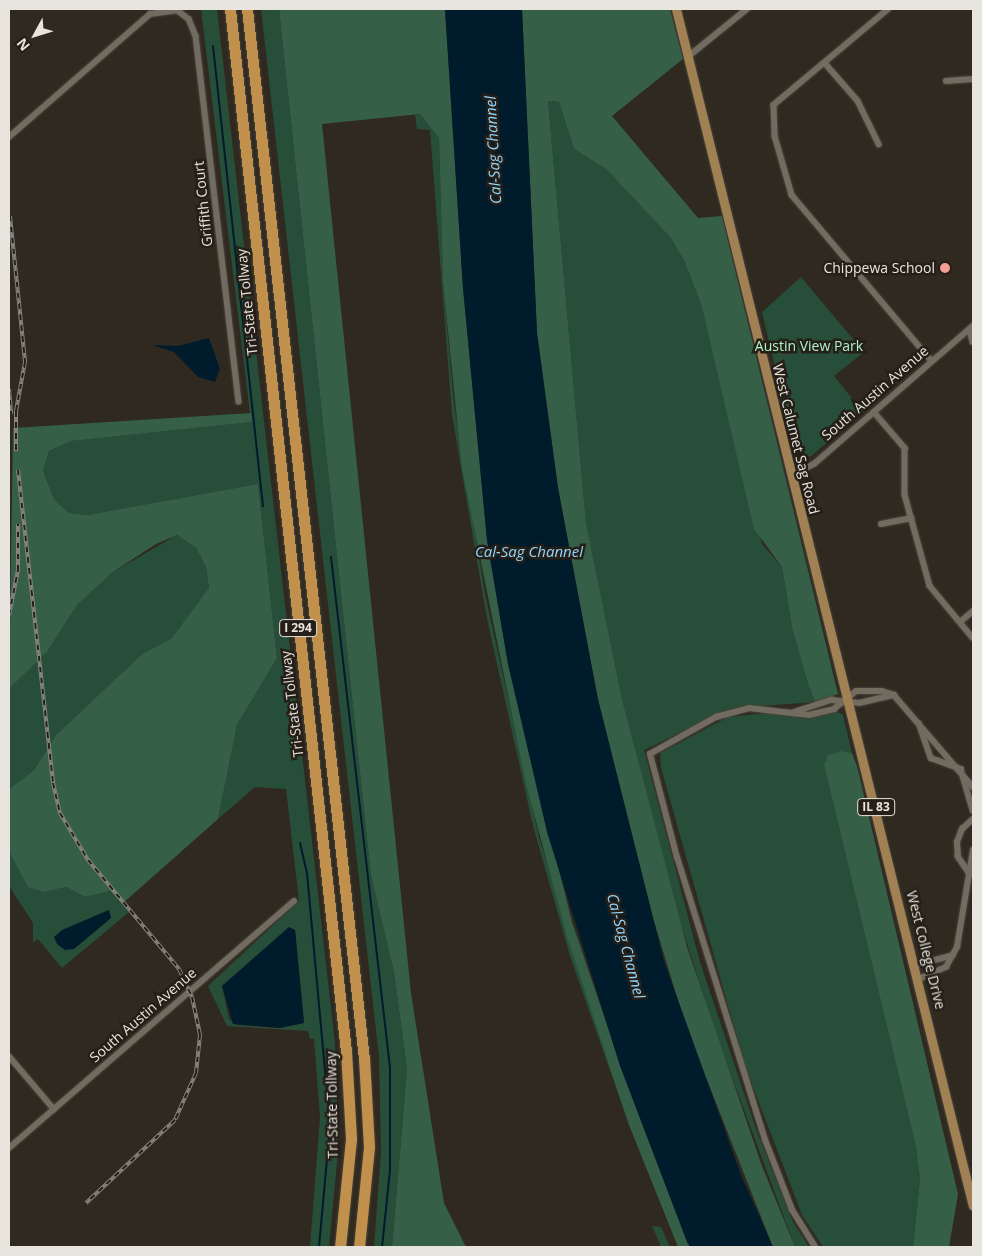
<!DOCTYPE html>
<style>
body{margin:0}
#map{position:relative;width:982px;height:1256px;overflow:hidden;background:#2f2920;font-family:"Open Sans",sans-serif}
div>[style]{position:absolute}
.green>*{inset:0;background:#274e39}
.forest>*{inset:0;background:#365f48}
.water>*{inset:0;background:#001c2c}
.stream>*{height:2px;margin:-1px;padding:0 1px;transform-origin:1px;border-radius:1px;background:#001c2c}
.roads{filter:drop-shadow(0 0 1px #49453c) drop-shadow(0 0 1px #49453c)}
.street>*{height:5.5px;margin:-2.75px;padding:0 2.75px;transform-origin:2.75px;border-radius:2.75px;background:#716b60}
.primary>*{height:9px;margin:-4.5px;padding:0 4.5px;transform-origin:4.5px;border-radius:4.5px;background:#a18154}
.highway>*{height:11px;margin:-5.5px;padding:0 5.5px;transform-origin:5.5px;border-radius:5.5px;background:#c1904c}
.rail>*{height:4px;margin-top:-2px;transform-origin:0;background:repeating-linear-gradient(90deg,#251f17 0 5.5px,#87837b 0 11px);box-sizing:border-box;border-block:1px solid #87837b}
.dots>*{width:14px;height:14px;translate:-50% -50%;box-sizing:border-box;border:2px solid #251f17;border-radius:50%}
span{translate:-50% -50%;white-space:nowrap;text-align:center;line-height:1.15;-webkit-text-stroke:5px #251f17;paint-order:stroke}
.shield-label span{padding:1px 4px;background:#251f17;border:1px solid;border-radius:4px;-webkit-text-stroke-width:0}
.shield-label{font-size:12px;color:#e8e5df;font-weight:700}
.street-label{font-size:14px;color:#e8e5df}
.poi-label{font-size:14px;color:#e8e5df}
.right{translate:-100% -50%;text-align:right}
.park-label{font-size:14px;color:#adf4cb}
.water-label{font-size:15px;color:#90d6ff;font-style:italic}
.frame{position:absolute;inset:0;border:10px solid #e8e5df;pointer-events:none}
.north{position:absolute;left:10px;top:10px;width:50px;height:50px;-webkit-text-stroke:4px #251f17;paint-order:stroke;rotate:231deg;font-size:14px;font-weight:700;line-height:20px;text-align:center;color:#e8e5df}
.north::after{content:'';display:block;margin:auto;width:18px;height:22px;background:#e8e5df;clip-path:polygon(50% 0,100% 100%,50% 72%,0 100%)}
</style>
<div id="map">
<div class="green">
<i style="clip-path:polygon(evenodd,201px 9px,217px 9px,335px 1043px,338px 1152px,329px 1247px,310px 1247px,320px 1118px,314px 1039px,310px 1039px,308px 1031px,227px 1026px,208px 986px,299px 901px,286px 789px,255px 787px,218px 819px,237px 725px,277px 658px,258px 484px,87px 515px,69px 513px,54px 499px,43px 469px,49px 451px,70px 441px,251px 422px,201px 9px,289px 928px,295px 930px,304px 1023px,280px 1028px,237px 1025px,229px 1019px,222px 986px,289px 928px)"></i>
<i style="clip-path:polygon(261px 9px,279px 9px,371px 876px,394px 972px,407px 1069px,392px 1247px,374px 1247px,381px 1152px,379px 1057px)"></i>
<i style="clip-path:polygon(548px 101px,559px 102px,574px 149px,606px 169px,670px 237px,684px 260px,702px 307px,762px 544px,782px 567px,792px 627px,815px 702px,733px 708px,644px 750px,700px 962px,757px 1132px,793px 1222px,809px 1247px,795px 1247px,717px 1037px,675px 906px,622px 699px,586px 524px)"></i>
<i style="clip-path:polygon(420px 114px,439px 138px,443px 282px,454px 403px,485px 594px,539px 837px,629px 1125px,570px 956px,533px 826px,487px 619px,452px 415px,430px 130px,417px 129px,415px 115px)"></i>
<i style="clip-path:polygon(801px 277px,864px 352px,834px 376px,863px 412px,810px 457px,797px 447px,787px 419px,762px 312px)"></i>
<i style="clip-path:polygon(177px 535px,196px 548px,206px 567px,209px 588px,197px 610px,172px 638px,142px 654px,56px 735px,34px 770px,9px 789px,9px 689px,47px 652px,77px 605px,113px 572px)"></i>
<i style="clip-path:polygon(838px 712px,843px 715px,852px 753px,842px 751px,824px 765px,916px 1147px,920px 1179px,913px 1247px,823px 1247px,802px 1215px,745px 1066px,661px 768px,660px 753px,728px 717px,769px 713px,808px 719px)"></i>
<i style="clip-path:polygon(9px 851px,44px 892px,66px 887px,86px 897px,110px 891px,129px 912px,62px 968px,38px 939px,33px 942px,33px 923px,9px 886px)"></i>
<i style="clip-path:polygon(652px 1226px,661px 1227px,670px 1247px,661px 1247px)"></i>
</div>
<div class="forest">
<i style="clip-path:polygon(279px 9px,445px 9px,463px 288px,487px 540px,508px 664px,572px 922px,621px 1066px,690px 1247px,678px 1247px,629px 1125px,568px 940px,526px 784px,462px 468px,443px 282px,439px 138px,420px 114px,322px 124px,411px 993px,444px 1203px,466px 1247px,392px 1247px,407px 1069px,394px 972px,371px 876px)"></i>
<i style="clip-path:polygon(522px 9px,670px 9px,683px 59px,612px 116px,698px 218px,722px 216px,838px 694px,815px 702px,808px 683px,792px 627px,782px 567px,754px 529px,702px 307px,684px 260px,670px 237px,606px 169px,574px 149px,559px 102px,548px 101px,586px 523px,622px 699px,687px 947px,762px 1166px,795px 1247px,773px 1247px,686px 1027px,637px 865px,602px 720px,558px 488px,537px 333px)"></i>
<i style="clip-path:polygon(251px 413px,252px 422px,71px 441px,49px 451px,43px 470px,54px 499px,69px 513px,87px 515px,258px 484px,277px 658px,237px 725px,218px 819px,122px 904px,110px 891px,86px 897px,66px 887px,44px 892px,28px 887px,9px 851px,9px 789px,34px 770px,56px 735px,142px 654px,172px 638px,209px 588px,206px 567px,196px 548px,177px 535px,156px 544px,113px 572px,77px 605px,47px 652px,9px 689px,13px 428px)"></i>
<i style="clip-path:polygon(842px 751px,852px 753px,857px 766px,958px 1194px,949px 1247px,913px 1247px,920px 1179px,916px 1147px,824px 765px,828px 755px)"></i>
</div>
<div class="water">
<i style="clip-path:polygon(445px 9px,522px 9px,537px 333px,558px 488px,597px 695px,664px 961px,741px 1175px,773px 1247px,690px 1247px,687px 1242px,620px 1066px,547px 832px,508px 664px,487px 540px,463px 288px)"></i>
<i style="clip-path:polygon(209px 338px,220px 369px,215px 382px,198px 377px,174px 352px,152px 345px,178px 346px)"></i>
<i style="clip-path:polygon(109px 910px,111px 918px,74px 949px,65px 950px,57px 944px,54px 937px,62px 930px)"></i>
<i style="clip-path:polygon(289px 927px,295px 930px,304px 1023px,280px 1028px,233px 1024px,222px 986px)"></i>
</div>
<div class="stream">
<i style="left:213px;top:46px;width:463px;rotate:83.8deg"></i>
<i style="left:331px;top:557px;width:514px;rotate:83.41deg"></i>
<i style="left:390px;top:1068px;width:102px;rotate:90deg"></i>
<i style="left:390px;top:1170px;width:77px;rotate:95.9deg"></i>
<i style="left:300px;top:843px;width:31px;rotate:77deg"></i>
<i style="left:307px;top:873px;width:254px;rotate:84.8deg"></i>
<i style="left:330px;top:1126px;width:121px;rotate:95.2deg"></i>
</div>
<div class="roads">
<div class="street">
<i style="left:889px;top:9px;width:150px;rotate:140.1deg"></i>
<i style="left:774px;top:105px;width:31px;rotate:88deg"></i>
<i style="left:775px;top:136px;width:61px;rotate:73.9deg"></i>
<i style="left:792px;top:195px;width:216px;rotate:49.9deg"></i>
<i style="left:689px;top:56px;width:75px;rotate:-39deg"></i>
<i style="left:825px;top:63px;width:50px;rotate:49deg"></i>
<i style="left:858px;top:101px;width:48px;rotate:64deg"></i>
<i style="left:946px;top:81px;width:27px;rotate:-4deg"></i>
<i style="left:9px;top:137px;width:187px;rotate:-41.1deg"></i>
<i style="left:150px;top:14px;width:27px;rotate:-8deg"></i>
<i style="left:177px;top:10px;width:15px;rotate:37deg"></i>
<i style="left:189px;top:19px;width:18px;rotate:68deg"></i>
<i style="left:196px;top:36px;width:368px;rotate:83.3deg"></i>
<i style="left:970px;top:329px;width:13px;rotate:77deg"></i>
<i style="left:874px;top:412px;width:48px;rotate:49.3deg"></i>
<i style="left:905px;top:448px;width:47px;rotate:90deg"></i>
<i style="left:905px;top:495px;width:94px;rotate:74.6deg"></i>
<i style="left:930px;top:586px;width:67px;rotate:50.4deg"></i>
<i style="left:791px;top:476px;width:26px;rotate:-28deg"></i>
<i style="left:814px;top:464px;width:211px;rotate:-41deg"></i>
<i style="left:881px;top:524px;width:31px;rotate:-11deg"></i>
<i style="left:960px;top:622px;width:17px;rotate:-40deg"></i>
<i style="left:794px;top:712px;width:40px;rotate:-18deg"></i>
<i style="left:832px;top:700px;width:27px;rotate:6deg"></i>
<i style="left:859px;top:703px;width:36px;rotate:-13deg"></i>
<i style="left:919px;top:723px;width:37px;rotate:71deg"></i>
<i style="left:931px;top:758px;width:32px;rotate:20deg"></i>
<i style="left:961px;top:769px;width:43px;rotate:73.7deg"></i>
<i style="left:970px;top:875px;width:22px;rotate:-124deg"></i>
<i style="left:958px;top:857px;width:15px;rotate:-94deg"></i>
<i style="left:957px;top:842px;width:14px;rotate:-69deg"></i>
<i style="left:962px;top:829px;width:15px;rotate:-42deg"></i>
<i style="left:916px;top:965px;width:38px;rotate:-15deg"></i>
<i style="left:919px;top:979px;width:30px;rotate:-24deg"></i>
<i style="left:946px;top:967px;width:23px;rotate:-61deg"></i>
<i style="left:957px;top:947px;width:98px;rotate:-80.6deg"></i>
<i style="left:9px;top:1056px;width:70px;rotate:49.7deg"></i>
<i style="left:9px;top:1148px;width:377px;rotate:-40.9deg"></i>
<i style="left:815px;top:1247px;width:44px;rotate:-121.9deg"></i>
<i style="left:792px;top:1210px;width:75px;rotate:-111.1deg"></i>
<i style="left:765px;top:1140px;width:295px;rotate:-107.3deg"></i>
<i style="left:677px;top:858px;width:107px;rotate:-104.6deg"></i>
<i style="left:650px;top:754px;width:76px;rotate:-29.3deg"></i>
<i style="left:716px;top:717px;width:34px;rotate:-15deg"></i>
<i style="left:749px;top:708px;width:60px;rotate:6.7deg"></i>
<i style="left:809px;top:715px;width:26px;rotate:-13deg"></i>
<i style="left:834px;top:709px;width:28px;rotate:-39deg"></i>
<i style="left:856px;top:691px;width:26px"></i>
<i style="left:882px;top:691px;width:13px;rotate:18deg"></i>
<i style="left:894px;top:695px;width:121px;rotate:49.3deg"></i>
</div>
<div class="primary">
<i style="left:676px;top:9px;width:1233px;rotate:76.07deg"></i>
</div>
<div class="highway">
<i style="left:230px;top:9px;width:1048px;rotate:83.65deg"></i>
<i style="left:346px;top:1051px;width:88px;rotate:86.7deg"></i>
<i style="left:351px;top:1139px;width:109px;rotate:95.8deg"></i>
<i style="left:247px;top:9px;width:1056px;rotate:83.64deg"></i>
<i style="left:364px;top:1058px;width:89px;rotate:86.8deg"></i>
<i style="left:369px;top:1147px;width:100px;rotate:95.7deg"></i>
</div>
</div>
<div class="rail">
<i style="left:10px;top:216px;width:147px;rotate:84.1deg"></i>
<i style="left:25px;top:362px;width:50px;rotate:100.4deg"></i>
<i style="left:16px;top:411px;width:40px;rotate:90deg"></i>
<i style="left:9px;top:389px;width:25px;rotate:85deg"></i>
<i style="left:18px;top:470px;width:315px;rotate:83.6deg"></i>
<i style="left:53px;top:783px;width:31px;rotate:77deg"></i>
<i style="left:60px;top:813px;width:55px;rotate:59.2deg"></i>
<i style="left:88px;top:860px;width:142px;rotate:50.1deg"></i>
<i style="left:179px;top:969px;width:31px;rotate:65deg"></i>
<i style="left:192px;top:997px;width:39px;rotate:78deg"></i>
<i style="left:200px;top:1035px;width:38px;rotate:96deg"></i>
<i style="left:196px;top:1073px;width:51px;rotate:114.1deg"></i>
<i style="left:175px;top:1120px;width:122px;rotate:137deg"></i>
<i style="left:9px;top:615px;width:46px;rotate:-78.7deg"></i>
<i style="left:18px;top:570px;width:46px;rotate:-90deg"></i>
</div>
<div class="dots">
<i style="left:945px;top:268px;background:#f59c95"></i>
</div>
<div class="shield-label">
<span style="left:298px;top:628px">I 294</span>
<span style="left:876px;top:807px">IL 83</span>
</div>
<div class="street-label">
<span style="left:203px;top:204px;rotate:-96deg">Griffith Court</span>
<span style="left:247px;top:302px;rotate:-96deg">Tri-State Tollway</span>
<span style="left:875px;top:393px;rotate:-41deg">South Austin Avenue</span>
<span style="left:796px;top:439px;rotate:76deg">West Calumet Sag Road</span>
<span style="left:292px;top:704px;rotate:-97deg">Tri-State Tollway</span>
<span style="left:926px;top:950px;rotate:76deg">West College Drive</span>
<span style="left:143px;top:1015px;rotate:-41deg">South Austin Avenue</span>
<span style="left:332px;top:1105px;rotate:-91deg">Tri-State Tollway</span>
</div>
<div class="poi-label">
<span class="right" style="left:935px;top:268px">Chippewa School</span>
</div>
<div class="park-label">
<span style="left:809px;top:346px">Austin View Park</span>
</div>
<div class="water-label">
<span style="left:493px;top:150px;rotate:-93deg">Cal-Sag Channel</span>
<span style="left:529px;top:552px">Cal-Sag Channel</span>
<span style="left:626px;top:946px;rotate:75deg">Cal-Sag Channel</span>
</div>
<div class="frame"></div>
<div class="north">N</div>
</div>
